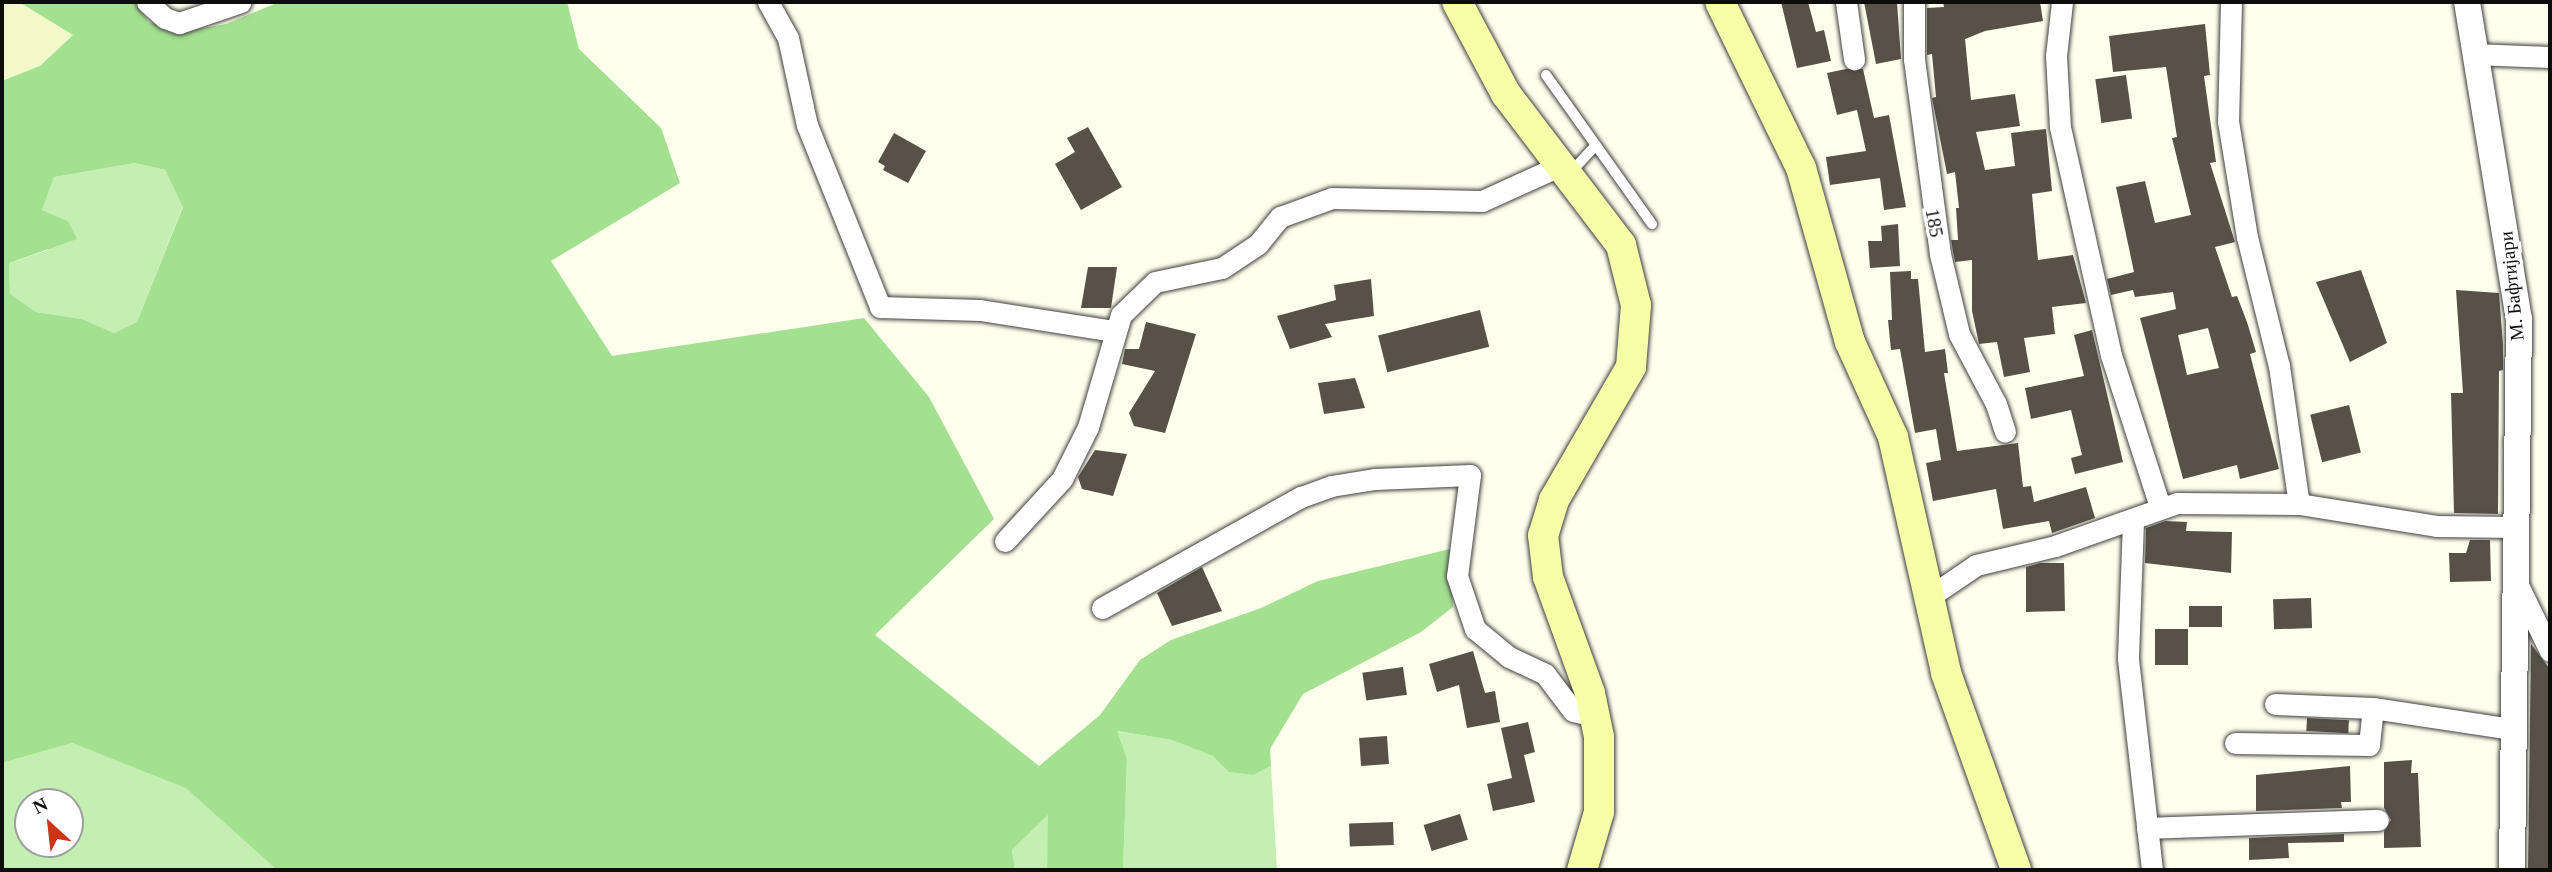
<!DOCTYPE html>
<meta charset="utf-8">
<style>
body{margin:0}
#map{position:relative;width:2552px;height:872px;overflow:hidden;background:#ffffed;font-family:"Times New Roman",serif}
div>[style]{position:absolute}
.farmland>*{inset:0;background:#f2f8ca}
.green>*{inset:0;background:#c5eeb3}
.forest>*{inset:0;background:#a3e090}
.building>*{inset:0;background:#575148;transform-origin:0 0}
.roads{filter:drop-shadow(0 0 2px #404040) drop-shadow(0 0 2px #404040)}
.service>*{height:10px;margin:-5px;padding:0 5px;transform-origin:5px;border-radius:5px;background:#fff}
.minor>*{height:21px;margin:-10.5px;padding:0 10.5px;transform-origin:10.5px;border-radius:10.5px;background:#fff}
.tertiary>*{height:26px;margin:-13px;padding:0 13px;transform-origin:13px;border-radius:13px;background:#fff}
.secondary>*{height:30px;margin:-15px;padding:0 15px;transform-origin:15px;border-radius:15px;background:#f6ffa8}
span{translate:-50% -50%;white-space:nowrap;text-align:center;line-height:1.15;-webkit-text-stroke:7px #fff;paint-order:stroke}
.street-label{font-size:19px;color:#0d0d0d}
.frame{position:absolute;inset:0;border:4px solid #0d0d0d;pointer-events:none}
.north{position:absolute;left:14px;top:788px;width:70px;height:70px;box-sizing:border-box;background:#fff;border:2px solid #9e9e9e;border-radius:50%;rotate:333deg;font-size:19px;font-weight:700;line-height:28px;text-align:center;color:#0d0d0d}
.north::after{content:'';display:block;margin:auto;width:24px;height:32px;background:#cb3517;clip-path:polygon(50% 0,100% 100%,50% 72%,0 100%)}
</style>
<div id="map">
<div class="farmland">
<i style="clip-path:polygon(2px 2px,19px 2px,73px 35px,40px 66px,9px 81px,2px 81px)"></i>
</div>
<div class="green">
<i style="clip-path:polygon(135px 163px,165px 170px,183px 206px,137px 322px,114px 333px,82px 319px,36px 312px,10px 294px,9px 263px,48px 250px,68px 221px,42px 210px,54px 177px)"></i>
<i style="clip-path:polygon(1116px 731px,1172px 740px,1214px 756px,1229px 772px,1253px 775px,1271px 766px,1277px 870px,1123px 870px,1127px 759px)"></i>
<i style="clip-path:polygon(evenodd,72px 743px,186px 787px,277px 870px,2px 870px,2px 763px,72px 743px,28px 802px,70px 802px,70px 844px,28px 844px,28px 802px)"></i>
<i style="clip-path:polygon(1049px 814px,1047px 870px,1015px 870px,1012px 850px)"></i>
</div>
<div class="forest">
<i style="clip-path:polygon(evenodd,19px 2px,134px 2px,149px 22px,180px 32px,226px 24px,279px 2px,567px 2px,579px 49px,661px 128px,680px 183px,551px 261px,612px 356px,864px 318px,929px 397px,994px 519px,875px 635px,1039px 766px,1100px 715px,1140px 660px,1171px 640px,1261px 608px,1318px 581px,1450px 549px,1453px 607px,1421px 632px,1303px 694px,1270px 749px,1271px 766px,1253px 775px,1229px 772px,1213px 756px,1172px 740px,1117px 731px,1127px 759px,1123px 870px,1047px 870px,1048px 815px,1012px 850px,1015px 870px,277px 870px,186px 788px,72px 743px,2px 763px,2px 81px,40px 66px,73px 35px,19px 2px,135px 163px,165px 170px,183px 207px,137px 322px,114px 333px,82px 319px,36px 312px,10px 294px,9px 263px,77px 239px,68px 221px,42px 210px,54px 177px,135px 163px)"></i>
</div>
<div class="building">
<i style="clip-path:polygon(1781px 2px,1808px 2px,1816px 32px,1824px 30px,1831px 61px,1797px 68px)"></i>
<i style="clip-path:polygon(1864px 2px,1897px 2px,1901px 59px,1876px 64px)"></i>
<i style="clip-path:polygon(1943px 2px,2040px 2px,2043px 21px,1985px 31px,1965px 39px,1971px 100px,2015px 94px,2020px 126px,1976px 132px,1985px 170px,2015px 166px,2011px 133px,2046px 129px,2052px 191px,2032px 194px,2038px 260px,2073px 255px,2086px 303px,2052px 307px,2055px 334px,2024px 338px,2030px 372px,2004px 377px,1997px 342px,1979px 344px,1972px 311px,1972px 260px,1955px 262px,1953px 252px,1951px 240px,1958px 240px,1956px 208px,1959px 208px,1955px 172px,1947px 174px,1932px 98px,1936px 97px,1932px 54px,1927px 55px,1927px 8px,1944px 7px)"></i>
<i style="clip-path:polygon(evenodd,2205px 24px,2210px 75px,2204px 76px,2216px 162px,2210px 163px,2235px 242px,2215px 247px,2232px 297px,2237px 296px,2247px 322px,2256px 352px,2250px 354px,2279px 469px,2240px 479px,2237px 465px,2183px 479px,2140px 318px,2176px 309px,2173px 292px,2135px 297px,2133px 290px,2111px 295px,2107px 279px,2134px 272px,2116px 187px,2145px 181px,2155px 223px,2191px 215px,2172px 138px,2177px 137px,2166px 67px,2113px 72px,2109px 36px,2205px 24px,2208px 328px,2219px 368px,2187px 375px,2178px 335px,2208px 328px)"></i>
<i style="clip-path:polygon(1846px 69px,1863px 69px,1874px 118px,1889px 115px,1906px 207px,1884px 210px,1880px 178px,1830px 185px,1826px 157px,1866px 151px,1857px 110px,1837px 115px,1827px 73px)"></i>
<i style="left:2126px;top:75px;width:44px;height:31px;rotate:82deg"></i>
<i style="clip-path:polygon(1088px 127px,1122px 187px,1081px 210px,1055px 164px,1075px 152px,1067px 138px)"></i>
<i style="clip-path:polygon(894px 133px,926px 151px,908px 183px,883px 170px,885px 166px,878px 162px)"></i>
<i style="clip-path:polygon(1898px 224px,1900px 266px,1870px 268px,1868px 241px,1882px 241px,1881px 226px)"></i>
<i style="clip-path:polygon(1088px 267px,1117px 267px,1111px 308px,1081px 308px)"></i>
<i style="clip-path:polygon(2361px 270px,2387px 343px,2350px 362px,2316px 282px)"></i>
<i style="clip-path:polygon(1911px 271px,1911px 279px,1918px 279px,1925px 352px,1945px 349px,1948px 373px,1944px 373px,1957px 451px,2018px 443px,2023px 487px,2031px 486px,2034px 502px,2086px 487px,2095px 518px,2052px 533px,2049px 521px,2003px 529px,1996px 489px,1933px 501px,1926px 463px,1941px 460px,1936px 429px,1915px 433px,1900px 349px,1891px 350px,1888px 320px,1892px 320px,1890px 272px)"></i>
<i style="clip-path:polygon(1371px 279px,1374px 316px,1325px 324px,1332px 337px,1290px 349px,1277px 316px,1336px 300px,1334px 285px)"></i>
<i style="clip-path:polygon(2456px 290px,2499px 293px,2503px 345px,2503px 370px,2499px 371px,2498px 514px,2454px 513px,2451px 393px,2463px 393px)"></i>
<i style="left:1480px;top:310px;width:38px;height:105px;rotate:76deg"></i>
<i style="clip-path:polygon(1146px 322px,1196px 334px,1165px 433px,1134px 426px,1129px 413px,1155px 371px,1122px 364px,1125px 349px,1139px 349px)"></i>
<i style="clip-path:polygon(2092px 330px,2123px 462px,2075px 474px,2071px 458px,2082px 455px,2071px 410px,2031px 419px,2025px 388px,2084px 376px,2074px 335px)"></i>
<i style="clip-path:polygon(1355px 378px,1365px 408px,1324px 414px,1318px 383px)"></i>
<i style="left:2349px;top:405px;width:49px;height:40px;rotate:76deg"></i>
<i style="clip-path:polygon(1095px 450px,1127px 454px,1113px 496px,1082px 489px,1078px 477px)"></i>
<i style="clip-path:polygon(2165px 521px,2187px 522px,2186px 531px,2232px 532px,2231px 573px,2145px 563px,2146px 528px)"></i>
<i style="clip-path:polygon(2470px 540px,2490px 540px,2491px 581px,2450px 582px,2449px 553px,2466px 553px)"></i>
<i style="clip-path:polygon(2040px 563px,2064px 563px,2065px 611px,2026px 612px,2026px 567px)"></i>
<i style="clip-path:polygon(1202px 567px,1222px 611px,1172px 626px,1157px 593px)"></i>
<i style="left:2311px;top:598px;width:30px;height:38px;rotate:88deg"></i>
<i style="left:2222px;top:606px;width:21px;height:33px;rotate:90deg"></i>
<i style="left:2155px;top:629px;width:33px;height:36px"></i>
<i style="clip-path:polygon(2531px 644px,2550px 669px,2550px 870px,2528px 870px)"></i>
<i style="clip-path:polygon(1473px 651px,1485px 693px,1495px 691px,1500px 722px,1467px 728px,1459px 685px,1437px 692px,1429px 664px)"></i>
<i style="left:1403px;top:667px;width:28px;height:41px;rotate:82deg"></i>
<i style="left:2307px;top:718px;width:42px;height:13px;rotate:3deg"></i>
<i style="clip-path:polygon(1528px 722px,1535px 752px,1524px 755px,1535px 802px,1493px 811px,1487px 784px,1512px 778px,1501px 728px)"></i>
<i style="left:1387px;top:736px;width:28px;height:28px;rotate:86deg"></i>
<i style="clip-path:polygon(2412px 760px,2411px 773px,2418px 773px,2421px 847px,2384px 848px,2384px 831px,2391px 820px,2384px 808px,2384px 762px)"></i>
<i style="clip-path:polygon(2350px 766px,2351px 802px,2341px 802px,2342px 808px,2256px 811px,2256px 775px)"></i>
<i style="left:1460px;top:814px;width:27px;height:38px;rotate:73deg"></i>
<i style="left:1393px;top:822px;width:23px;height:44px;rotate:88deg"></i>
<i style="clip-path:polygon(2344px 834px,2344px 842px,2288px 843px,2289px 858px,2249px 860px,2249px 838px)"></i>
</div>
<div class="roads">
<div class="service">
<i style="left:1546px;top:75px;width:183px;rotate:54.6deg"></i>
<i style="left:1570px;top:173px;width:37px;rotate:-47deg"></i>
</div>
<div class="minor">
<i style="left:147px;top:2px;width:24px;rotate:42deg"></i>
<i style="left:165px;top:18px;width:15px;rotate:20deg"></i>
<i style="left:179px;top:23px;width:65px;rotate:-18.7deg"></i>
<i style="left:768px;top:2px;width:41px;rotate:60.9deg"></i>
<i style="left:788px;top:38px;width:89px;rotate:77.7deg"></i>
<i style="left:807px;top:125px;width:196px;rotate:68.1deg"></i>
<i style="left:880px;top:307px;width:100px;rotate:1.7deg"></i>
<i style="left:980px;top:310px;width:136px;rotate:8.9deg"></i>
<i style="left:1846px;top:2px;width:58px;rotate:82deg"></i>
<i style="left:1914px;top:2px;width:57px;rotate:90deg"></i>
<i style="left:1914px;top:59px;width:197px;rotate:82.4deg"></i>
<i style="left:1940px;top:254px;width:82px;rotate:76.6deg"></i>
<i style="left:1959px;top:334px;width:79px;rotate:62.1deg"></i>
<i style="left:1996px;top:404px;width:29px;rotate:72deg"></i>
<i style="left:2062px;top:2px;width:54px;rotate:96.3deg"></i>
<i style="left:2056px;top:56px;width:71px;rotate:86.8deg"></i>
<i style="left:2060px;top:127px;width:234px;rotate:77.4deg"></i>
<i style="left:2111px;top:355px;width:160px;rotate:72.1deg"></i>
<i style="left:2231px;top:2px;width:119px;rotate:91.4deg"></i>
<i style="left:2228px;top:121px;width:118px;rotate:80.7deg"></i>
<i style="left:2247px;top:237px;width:133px;rotate:76.1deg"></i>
<i style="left:2279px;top:366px;width:139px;rotate:81.8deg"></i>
<i style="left:2473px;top:54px;width:77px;rotate:2.2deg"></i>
<i style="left:2133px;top:521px;width:138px;rotate:92.1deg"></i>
<i style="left:2128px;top:659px;width:212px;rotate:83.5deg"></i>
<i style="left:1005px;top:541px;width:84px;rotate:-47.4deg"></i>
<i style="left:1062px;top:479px;width:58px;rotate:-63.4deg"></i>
<i style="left:1088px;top:427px;width:117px;rotate:-73.6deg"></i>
<i style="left:1121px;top:315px;width:47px;rotate:-44.1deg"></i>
<i style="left:1155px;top:282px;width:68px;rotate:-11.8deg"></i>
<i style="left:1222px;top:268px;width:43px;rotate:-33.7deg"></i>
<i style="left:1258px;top:244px;width:35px;rotate:-51deg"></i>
<i style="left:1280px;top:217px;width:55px;rotate:-20.1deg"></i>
<i style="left:1332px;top:198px;width:150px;rotate:1.1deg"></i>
<i style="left:1482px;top:201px;width:85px;rotate:-24.4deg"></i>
<i style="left:2515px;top:579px;width:80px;rotate:64.1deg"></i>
<i style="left:1929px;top:597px;width:57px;rotate:-34.2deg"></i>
<i style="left:1976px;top:565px;width:81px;rotate:-13.5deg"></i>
<i style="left:2055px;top:546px;width:129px;rotate:-19.4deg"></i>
<i style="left:2177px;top:503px;width:122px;rotate:0.5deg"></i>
<i style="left:2299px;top:504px;width:139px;rotate:9.1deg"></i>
<i style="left:2436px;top:526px;width:79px;rotate:0.7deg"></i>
<i style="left:1102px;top:608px;width:228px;rotate:-29.2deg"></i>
<i style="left:1301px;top:497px;width:32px;rotate:-20deg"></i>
<i style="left:1331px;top:486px;width:45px;rotate:-9deg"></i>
<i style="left:1375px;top:479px;width:95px;rotate:-2.4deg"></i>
<i style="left:1470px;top:475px;width:102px;rotate:97.3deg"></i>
<i style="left:1457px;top:576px;width:56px;rotate:71.2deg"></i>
<i style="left:1475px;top:629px;width:44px;rotate:39.5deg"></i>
<i style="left:1509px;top:657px;width:40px;rotate:25deg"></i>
<i style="left:1545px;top:674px;width:46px;rotate:52.9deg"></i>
<i style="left:1573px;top:711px;width:23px;rotate:13deg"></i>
<i style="left:2275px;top:704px;width:98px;rotate:2.3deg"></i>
<i style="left:2373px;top:708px;width:141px;rotate:8.6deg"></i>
<i style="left:2235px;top:743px;width:134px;rotate:0.9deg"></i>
<i style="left:2369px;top:745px;width:37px;rotate:-84deg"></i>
<i style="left:2147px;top:828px;width:231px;rotate:-2deg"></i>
</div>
<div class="tertiary">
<i style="left:2467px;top:2px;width:321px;rotate:80.7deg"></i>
<i style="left:2519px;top:319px;width:551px;rotate:90.73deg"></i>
</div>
<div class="secondary">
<i style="left:1457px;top:2px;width:104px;rotate:62deg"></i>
<i style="left:1506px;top:94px;width:190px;rotate:52.7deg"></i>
<i style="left:1621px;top:245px;width:62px;rotate:76deg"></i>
<i style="left:1636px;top:305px;width:62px;rotate:94.6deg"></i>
<i style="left:1631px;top:367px;width:154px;rotate:120.1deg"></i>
<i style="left:1554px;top:500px;width:37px;rotate:107deg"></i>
<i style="left:1543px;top:535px;width:42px;rotate:83.2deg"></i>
<i style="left:1548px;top:577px;width:123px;rotate:70.1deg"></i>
<i style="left:1590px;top:693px;width:45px;rotate:78.4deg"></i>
<i style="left:1599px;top:737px;width:75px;rotate:90deg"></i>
<i style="left:1599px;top:812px;width:60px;rotate:106.3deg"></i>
<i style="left:1720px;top:2px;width:185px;rotate:64deg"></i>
<i style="left:1801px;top:168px;width:181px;rotate:74.3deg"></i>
<i style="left:1850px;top:342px;width:104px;rotate:65.6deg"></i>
<i style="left:1893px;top:437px;width:242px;rotate:77.3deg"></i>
<i style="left:1946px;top:673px;width:209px;rotate:70.4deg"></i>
</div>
</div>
<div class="street-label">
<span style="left:1934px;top:223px;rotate:80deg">185</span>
<span style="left:2512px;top:286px;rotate:-96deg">М. Бафтијари</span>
</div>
<div class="frame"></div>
<div class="north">N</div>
</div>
